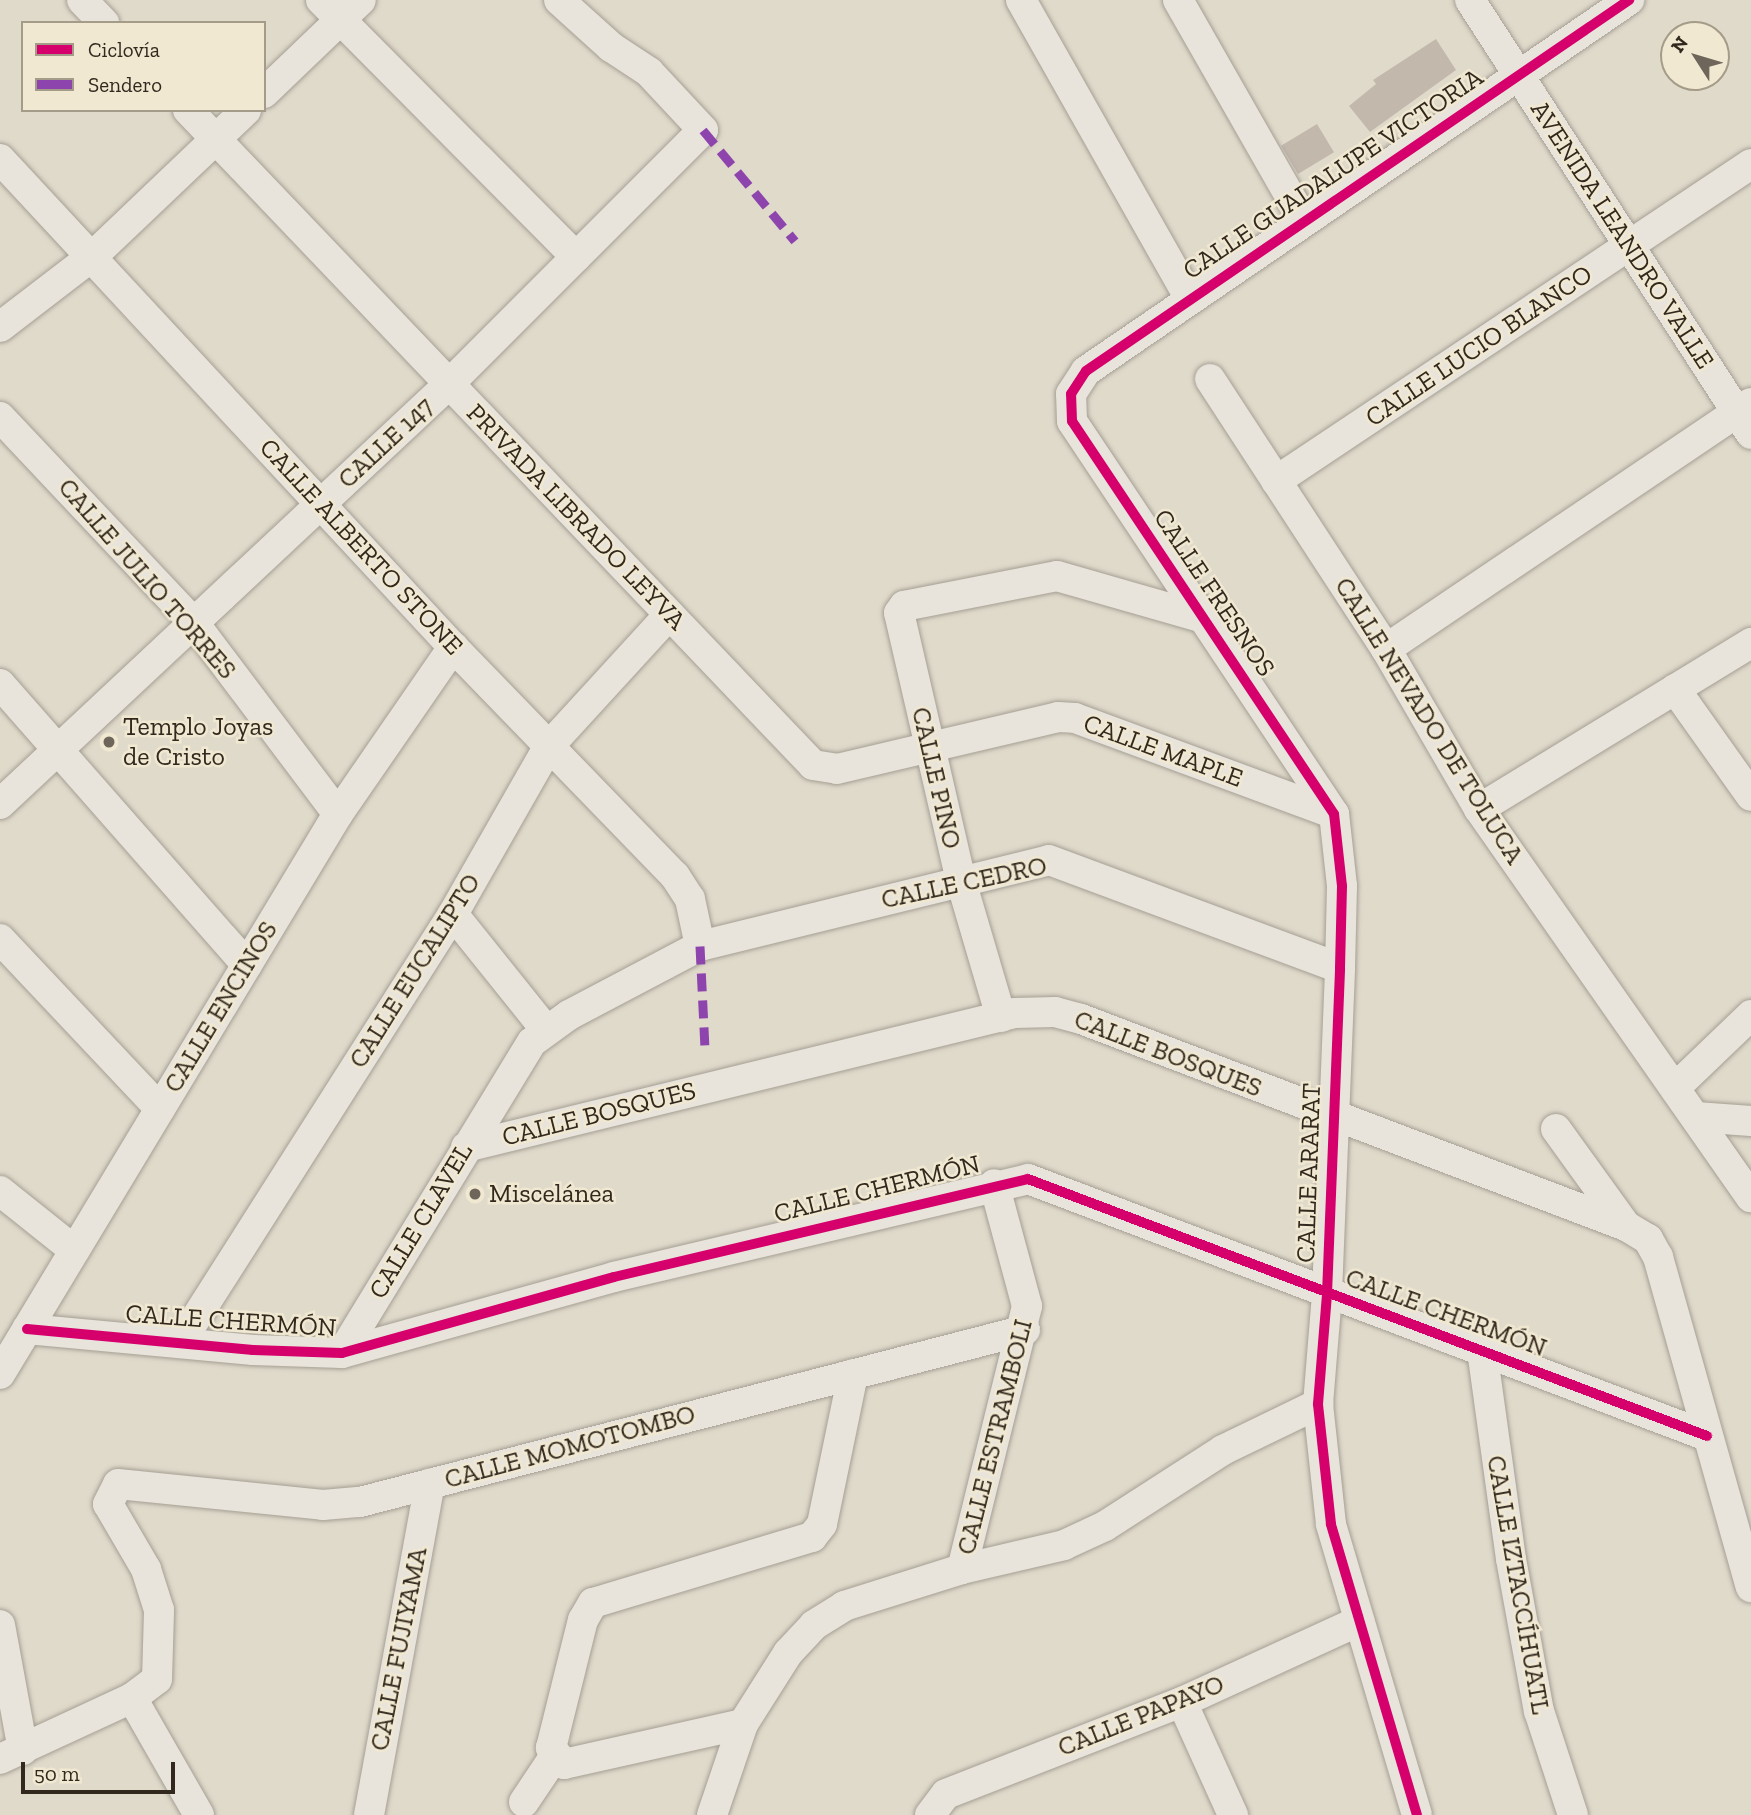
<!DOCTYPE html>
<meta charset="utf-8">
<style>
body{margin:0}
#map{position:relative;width:1751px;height:1815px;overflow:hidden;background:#e0dacb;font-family:"Zilla Slab",serif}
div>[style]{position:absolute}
.building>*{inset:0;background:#c3b8ac;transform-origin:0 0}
.roads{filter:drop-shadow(0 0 2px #a59f94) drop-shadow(0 0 2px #a59f94)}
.minor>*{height:30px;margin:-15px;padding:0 15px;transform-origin:15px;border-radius:15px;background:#e8e4db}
.quiet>*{height:9px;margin-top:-4.5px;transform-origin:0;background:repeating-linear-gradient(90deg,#8e44ad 0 18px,transparent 0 27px)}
.cycleway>*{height:10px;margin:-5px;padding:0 5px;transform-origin:5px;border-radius:5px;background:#d6006c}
.dots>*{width:19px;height:19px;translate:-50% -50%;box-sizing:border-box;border:4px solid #f1e8d1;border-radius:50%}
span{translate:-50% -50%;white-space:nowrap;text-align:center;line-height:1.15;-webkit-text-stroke:5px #f1e8d1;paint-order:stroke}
.street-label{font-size:26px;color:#32281e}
.poi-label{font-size:26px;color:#32281e}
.left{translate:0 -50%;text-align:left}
.legend{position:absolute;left:21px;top:21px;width:245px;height:91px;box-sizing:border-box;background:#f1e8d1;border:2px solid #a59b89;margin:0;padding:9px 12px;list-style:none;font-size:21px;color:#32281e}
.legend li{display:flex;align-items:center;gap:14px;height:35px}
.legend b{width:35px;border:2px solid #a59b89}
.north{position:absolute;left:1660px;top:21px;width:70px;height:70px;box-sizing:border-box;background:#f1e8d1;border:2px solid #a59b89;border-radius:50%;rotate:307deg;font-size:19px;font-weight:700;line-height:28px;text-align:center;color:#32281e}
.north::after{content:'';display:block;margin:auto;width:24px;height:32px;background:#6f665b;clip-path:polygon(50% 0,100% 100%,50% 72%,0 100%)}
.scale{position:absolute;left:21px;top:1762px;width:154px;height:32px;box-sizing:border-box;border:4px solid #32281e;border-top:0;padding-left:9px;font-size:21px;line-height:24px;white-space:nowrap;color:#32281e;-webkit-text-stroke:5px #f1e8d1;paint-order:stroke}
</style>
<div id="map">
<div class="building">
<i style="clip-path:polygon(1436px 39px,1456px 70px,1370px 132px,1349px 106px,1376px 84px,1373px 80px)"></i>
<i style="left:1317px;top:124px;width:33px;height:42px;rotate:59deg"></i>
</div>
<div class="roads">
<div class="minor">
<i style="left:82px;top:0;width:32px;rotate:46deg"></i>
<i style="left:321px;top:0;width:362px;rotate:45.2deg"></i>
<i style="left:1021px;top:0;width:343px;rotate:60.5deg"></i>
<i style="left:1178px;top:0;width:254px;rotate:60.3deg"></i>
<i style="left:1470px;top:0;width:517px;rotate:57.08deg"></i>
<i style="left:264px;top:93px;width:134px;rotate:-43.8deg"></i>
<i style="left:188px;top:110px;width:905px;rotate:46.34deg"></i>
<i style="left:813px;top:765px;width:24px;rotate:9deg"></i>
<i style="left:837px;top:769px;width:227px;rotate:-13.2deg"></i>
<i style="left:1058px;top:717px;width:17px;rotate:3deg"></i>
<i style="left:1075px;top:718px;width:276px;rotate:20.3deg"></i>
<i style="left:0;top:159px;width:666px;rotate:47.13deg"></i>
<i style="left:453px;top:647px;width:319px;rotate:45.9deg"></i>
<i style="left:675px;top:876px;width:27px;rotate:57deg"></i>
<i style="left:690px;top:899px;width:48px;rotate:78deg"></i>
<i style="left:0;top:327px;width:118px;rotate:-37.5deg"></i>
<i style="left:94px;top:255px;width:210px;rotate:-43.6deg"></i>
<i style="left:1210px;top:379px;width:322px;rotate:56.9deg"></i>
<i style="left:1386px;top:649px;width:185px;rotate:59.8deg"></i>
<i style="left:1479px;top:809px;width:474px;rotate:55deg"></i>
<i style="left:0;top:417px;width:283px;rotate:46.7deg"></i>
<i style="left:194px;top:623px;width:239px;rotate:53deg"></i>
<i style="left:1276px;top:481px;width:571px;rotate:-33.72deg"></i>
<i style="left:1386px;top:649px;width:440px;rotate:-34deg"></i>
<i style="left:0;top:684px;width:374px;rotate:48.7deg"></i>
<i style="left:1675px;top:689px;width:131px;rotate:54.6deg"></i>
<i style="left:0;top:804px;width:615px;rotate:-43.09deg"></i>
<i style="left:449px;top:384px;width:359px;rotate:-45deg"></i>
<i style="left:703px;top:130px;width:79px;rotate:-133deg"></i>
<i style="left:649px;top:72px;width:45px;rotate:-146.7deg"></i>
<i style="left:611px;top:47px;width:70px;rotate:-137.9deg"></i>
<i style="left:1479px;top:809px;width:319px;rotate:-31.4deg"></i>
<i style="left:453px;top:914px;width:147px;rotate:51.3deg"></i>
<i style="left:0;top:939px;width:233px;rotate:46.7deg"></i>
<i style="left:1001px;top:1017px;width:142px;rotate:-106.4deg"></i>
<i style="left:961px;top:881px;width:275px;rotate:-103deg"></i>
<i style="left:899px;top:613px;width:9px;rotate:-54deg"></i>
<i style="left:904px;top:606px;width:156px;rotate:-11.1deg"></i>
<i style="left:1057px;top:576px;width:152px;rotate:16deg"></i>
<i style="left:1676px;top:1087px;width:104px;rotate:-43.8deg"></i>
<i style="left:1696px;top:1117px;width:55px;rotate:4.2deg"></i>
<i style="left:1556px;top:1129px;width:120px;rotate:54.2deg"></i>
<i style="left:466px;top:1147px;width:565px;rotate:-13.72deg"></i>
<i style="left:1015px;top:1013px;width:40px;rotate:-1.4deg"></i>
<i style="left:1055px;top:1012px;width:27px;rotate:15deg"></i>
<i style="left:1081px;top:1019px;width:583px;rotate:20.8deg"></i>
<i style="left:1626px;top:1226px;width:26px;rotate:31deg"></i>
<i style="left:1648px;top:1239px;width:21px;rotate:61deg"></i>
<i style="left:1658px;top:1257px;width:343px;rotate:74.3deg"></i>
<i style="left:0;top:1191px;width:95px;rotate:38.6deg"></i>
<i style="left:27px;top:1329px;width:227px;rotate:5.3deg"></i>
<i style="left:253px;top:1350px;width:89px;rotate:1.9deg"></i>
<i style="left:342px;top:1353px;width:282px;rotate:-15.6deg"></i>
<i style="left:614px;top:1277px;width:425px;rotate:-13.3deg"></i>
<i style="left:1028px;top:1179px;width:726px;rotate:20.73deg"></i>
<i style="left:180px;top:1343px;width:508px;rotate:-57.53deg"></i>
<i style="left:453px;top:914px;width:193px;rotate:-60.3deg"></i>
<i style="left:549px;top:746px;width:178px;rotate:-47.5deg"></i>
<i style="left:1482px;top:1350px;width:211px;rotate:82.1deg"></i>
<i style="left:1511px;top:1559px;width:155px;rotate:79.6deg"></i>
<i style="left:1539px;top:1711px;width:109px;rotate:71.9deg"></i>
<i style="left:342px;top:1353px;width:364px;rotate:-58.6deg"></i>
<i style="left:532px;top:1042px;width:46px;rotate:-36.1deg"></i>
<i style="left:569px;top:1015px;width:148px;rotate:-27.8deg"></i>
<i style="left:700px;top:946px;width:359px;rotate:-13.8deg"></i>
<i style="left:1049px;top:860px;width:310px;rotate:20.4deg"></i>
<i style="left:0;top:1374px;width:654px;rotate:-58.89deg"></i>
<i style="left:338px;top:814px;width:203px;rotate:-55.4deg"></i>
<i style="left:962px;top:1569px;width:271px;rotate:-76.1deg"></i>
<i style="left:1027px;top:1306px;width:126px;rotate:-105.1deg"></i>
<i style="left:0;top:1625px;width:127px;rotate:79.6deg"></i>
<i style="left:1182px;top:1702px;width:124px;rotate:65.7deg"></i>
<i style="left:743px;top:1724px;width:183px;rotate:167.4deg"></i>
<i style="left:564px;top:1764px;width:21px;rotate:-129deg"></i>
<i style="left:551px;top:1748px;width:132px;rotate:-76deg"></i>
<i style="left:583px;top:1620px;width:20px;rotate:-60deg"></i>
<i style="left:593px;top:1603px;width:229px;rotate:-16.8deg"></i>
<i style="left:812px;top:1537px;width:16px;rotate:-52deg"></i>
<i style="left:822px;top:1524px;width:153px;rotate:-78.3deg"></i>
<i style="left:0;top:1759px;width:145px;rotate:-24.8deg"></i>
<i style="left:524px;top:1802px;width:54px;rotate:-56.3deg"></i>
<i style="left:199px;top:1815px;width:135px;rotate:-119.8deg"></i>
<i style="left:132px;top:1698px;width:31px;rotate:-37deg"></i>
<i style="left:157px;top:1679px;width:69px;rotate:-88.3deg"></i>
<i style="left:159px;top:1610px;width:43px;rotate:-107.6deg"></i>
<i style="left:146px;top:1569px;width:75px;rotate:-120.3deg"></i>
<i style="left:108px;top:1504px;width:22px;rotate:-63deg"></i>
<i style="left:118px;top:1484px;width:206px;rotate:5.8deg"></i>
<i style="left:323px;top:1505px;width:37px;rotate:-5deg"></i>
<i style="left:360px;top:1502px;width:687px;rotate:-14.5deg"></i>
<i style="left:369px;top:1815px;width:337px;rotate:-79.6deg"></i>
<i style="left:712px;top:1815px;width:96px;rotate:-71.2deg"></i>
<i style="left:743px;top:1724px;width:84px;rotate:-57.6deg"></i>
<i style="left:788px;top:1653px;width:38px;rotate:-47deg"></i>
<i style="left:814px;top:1625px;width:36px;rotate:-32deg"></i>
<i style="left:844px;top:1606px;width:124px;rotate:-17.4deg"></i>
<i style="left:962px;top:1569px;width:105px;rotate:-13.2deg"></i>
<i style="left:1064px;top:1545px;width:45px;rotate:-24.9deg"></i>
<i style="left:1105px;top:1526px;width:140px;rotate:-32.8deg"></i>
<i style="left:1223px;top:1450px;width:106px;rotate:-25.8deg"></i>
<i style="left:930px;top:1815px;width:26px;rotate:-53deg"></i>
<i style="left:946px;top:1794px;width:253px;rotate:-21.3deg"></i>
<i style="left:1182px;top:1702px;width:195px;rotate:-24.6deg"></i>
<i style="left:1417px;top:1815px;width:303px;rotate:-106.5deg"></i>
<i style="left:1331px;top:1524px;width:121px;rotate:-96.2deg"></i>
<i style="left:1318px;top:1404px;width:110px;rotate:-85.3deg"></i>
<i style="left:1327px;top:1294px;width:326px;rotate:-87.7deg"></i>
<i style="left:1340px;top:968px;width:82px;rotate:-88.6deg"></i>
<i style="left:1342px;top:886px;width:72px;rotate:-96.3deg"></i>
<i style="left:1334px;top:814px;width:472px;rotate:-123.7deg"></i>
<i style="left:1072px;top:421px;width:27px;rotate:-92deg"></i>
<i style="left:1071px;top:394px;width:27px;rotate:-57deg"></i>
<i style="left:1086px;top:371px;width:658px;rotate:-34.34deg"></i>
</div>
</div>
<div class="quiet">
<i style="left:703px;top:130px;width:144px;rotate:50.3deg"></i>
<i style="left:700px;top:946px;width:103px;rotate:87.2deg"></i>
</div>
<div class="cycleway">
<i style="left:27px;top:1329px;width:227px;rotate:5.3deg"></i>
<i style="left:253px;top:1350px;width:89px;rotate:1.9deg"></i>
<i style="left:342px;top:1353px;width:282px;rotate:-15.6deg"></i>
<i style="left:614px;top:1277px;width:425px;rotate:-13.3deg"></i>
<i style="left:1028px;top:1179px;width:726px;rotate:20.73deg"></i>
<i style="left:1417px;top:1815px;width:303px;rotate:-106.5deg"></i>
<i style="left:1331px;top:1524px;width:121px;rotate:-96.2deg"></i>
<i style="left:1318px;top:1404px;width:110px;rotate:-85.3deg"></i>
<i style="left:1327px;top:1294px;width:326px;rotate:-87.7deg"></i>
<i style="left:1340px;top:968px;width:82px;rotate:-88.6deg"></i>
<i style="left:1342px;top:886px;width:72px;rotate:-96.3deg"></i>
<i style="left:1334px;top:814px;width:472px;rotate:-123.7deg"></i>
<i style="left:1072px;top:421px;width:27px;rotate:-92deg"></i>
<i style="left:1071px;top:394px;width:27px;rotate:-57deg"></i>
<i style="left:1086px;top:371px;width:658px;rotate:-34.34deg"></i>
</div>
<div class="dots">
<i style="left:109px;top:742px;background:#6f665b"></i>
<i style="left:475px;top:1194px;background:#6f665b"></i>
</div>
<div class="street-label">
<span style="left:1333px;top:174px;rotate:-34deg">CALLE GUADALUPE VICTORIA</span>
<span style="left:1622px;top:235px;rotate:57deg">AVENIDA LEANDRO VALLE</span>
<span style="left:1479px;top:346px;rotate:-34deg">CALLE LUCIO BLANCO</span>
<span style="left:386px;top:443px;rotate:-43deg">CALLE 147</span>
<span style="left:576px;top:517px;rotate:46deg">PRIVADA LIBRADO LEYVA</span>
<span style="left:361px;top:547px;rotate:47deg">CALLE ALBERTO STONE</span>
<span style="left:147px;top:579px;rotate:49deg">CALLE JULIO TORRES</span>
<span style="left:1214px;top:593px;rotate:56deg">CALLE FRESNOS</span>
<span style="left:1429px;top:721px;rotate:58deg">CALLE NEVADO DE TOLUCA</span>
<span style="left:1163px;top:751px;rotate:20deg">CALLE MAPLE</span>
<span style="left:936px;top:778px;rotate:77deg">CALLE PINO</span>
<span style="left:964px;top:883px;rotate:-12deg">CALLE CEDRO</span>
<span style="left:415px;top:971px;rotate:-58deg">CALLE EUCALIPTO</span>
<span style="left:221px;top:1007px;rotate:-59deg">CALLE ENCINOS</span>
<span style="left:1168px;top:1054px;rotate:21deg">CALLE BOSQUES</span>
<span style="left:599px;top:1114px;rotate:-14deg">CALLE BOSQUES</span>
<span style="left:1309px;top:1173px;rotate:-88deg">CALLE ARARAT</span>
<span style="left:877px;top:1189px;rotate:-14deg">CALLE CHERMÓN</span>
<span style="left:421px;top:1221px;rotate:-59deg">CALLE CLAVEL</span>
<span style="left:1446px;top:1313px;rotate:20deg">CALLE CHERMÓN</span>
<span style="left:231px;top:1321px;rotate:4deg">CALLE CHERMÓN</span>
<span style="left:995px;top:1437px;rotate:-76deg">CALLE ESTRAMBOLI</span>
<span style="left:570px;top:1447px;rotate:-15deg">CALLE MOMOTOMBO</span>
<span style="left:1518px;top:1585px;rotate:80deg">CALLE IZTACCÍHUATL</span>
<span style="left:399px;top:1649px;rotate:-79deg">CALLE FUJIYAMA</span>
<span style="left:1141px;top:1716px;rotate:-22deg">CALLE PAPAYO</span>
</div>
<div class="poi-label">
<span class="left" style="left:123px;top:742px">Templo Joyas<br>de Cristo</span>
<span class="left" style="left:489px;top:1194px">Miscelánea</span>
</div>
<ul class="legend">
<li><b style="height:9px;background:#d6006c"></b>Ciclovía</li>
<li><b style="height:9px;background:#8e44ad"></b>Sendero</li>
</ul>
<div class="north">N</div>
<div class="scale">50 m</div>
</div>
